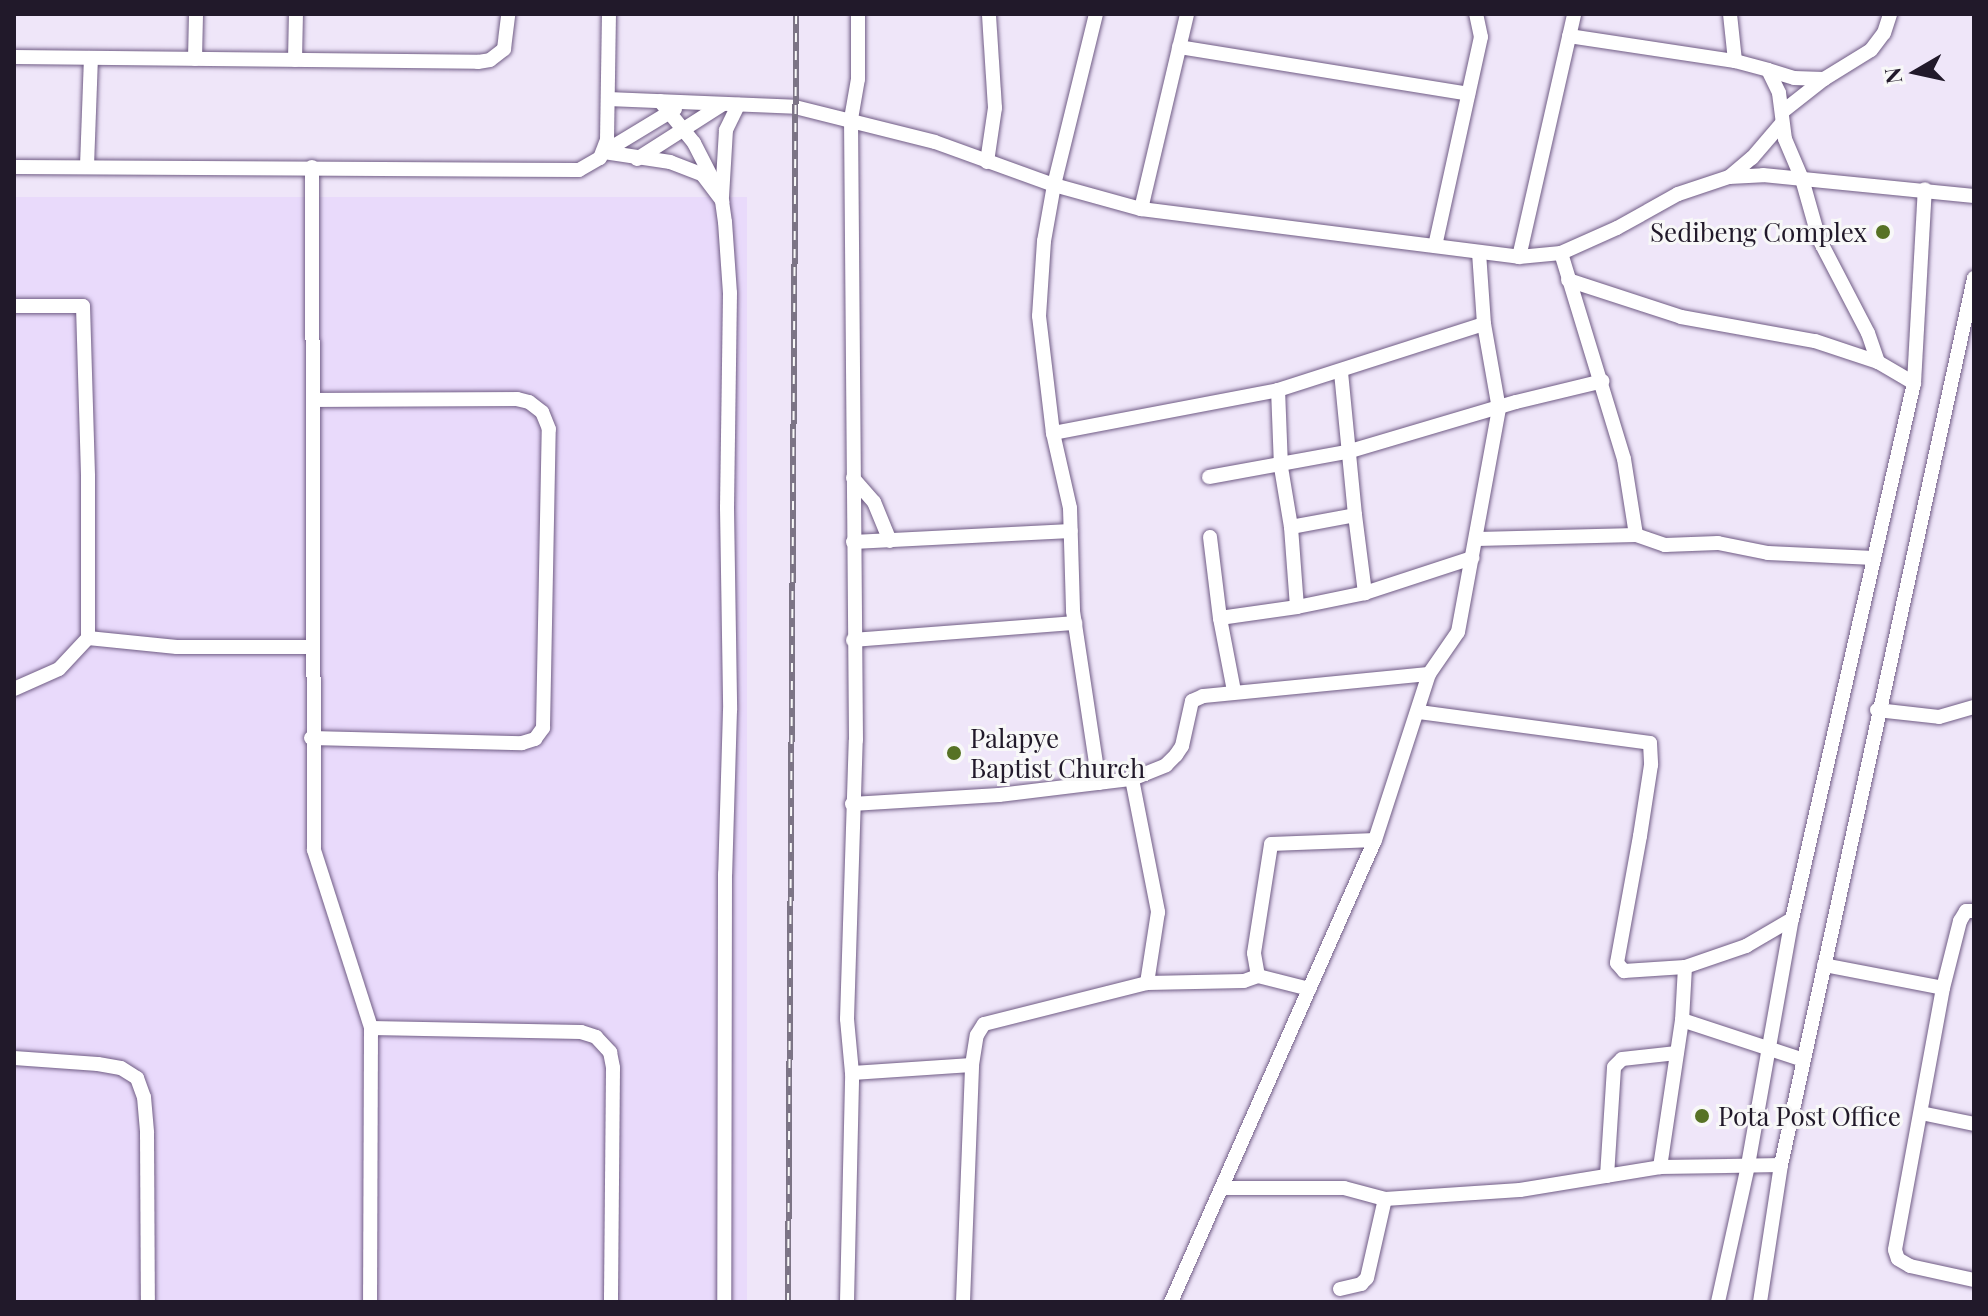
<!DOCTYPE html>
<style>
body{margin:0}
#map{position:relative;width:1988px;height:1316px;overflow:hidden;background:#efe6f9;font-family:"Playfair Display",serif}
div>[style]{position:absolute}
.built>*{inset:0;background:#e9dafb;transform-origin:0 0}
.roads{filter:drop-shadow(0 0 2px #705c85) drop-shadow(0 0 2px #705c85)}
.minor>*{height:14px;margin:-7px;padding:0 7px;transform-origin:7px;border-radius:7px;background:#fff}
.rail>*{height:6px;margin-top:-3px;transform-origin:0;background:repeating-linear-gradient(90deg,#f8f8f8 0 9px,#7c7486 0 18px);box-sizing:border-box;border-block:2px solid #7c7486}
.dots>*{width:22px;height:22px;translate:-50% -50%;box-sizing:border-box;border:4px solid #f8f8f8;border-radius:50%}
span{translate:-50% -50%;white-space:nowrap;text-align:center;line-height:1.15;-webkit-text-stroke:6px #f8f8f8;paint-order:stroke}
.poi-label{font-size:26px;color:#21192a}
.right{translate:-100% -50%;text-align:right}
.left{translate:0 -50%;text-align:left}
.frame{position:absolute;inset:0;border:16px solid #21192a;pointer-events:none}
.north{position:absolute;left:1876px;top:32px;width:80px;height:80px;-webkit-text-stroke:6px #f8f8f8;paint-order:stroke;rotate:261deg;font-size:22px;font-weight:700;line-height:32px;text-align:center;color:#21192a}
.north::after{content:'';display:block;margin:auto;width:28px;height:36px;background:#21192a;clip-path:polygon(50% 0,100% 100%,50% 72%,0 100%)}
</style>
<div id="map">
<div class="built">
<i style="left:747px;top:197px;width:1105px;height:733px;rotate:90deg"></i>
</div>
<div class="roads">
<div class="minor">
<i style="left:1096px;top:14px;width:176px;rotate:103.8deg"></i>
<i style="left:1054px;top:185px;width:57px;rotate:100.1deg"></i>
<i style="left:1044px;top:241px;width:75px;rotate:93.8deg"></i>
<i style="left:1039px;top:316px;width:118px;rotate:83.2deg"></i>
<i style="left:1053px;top:433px;width:77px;rotate:77.2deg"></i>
<i style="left:1070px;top:508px;width:103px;rotate:88.3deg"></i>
<i style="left:1073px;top:611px;width:174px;rotate:81.4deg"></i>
<i style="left:1730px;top:14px;width:47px;rotate:83.9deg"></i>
<i style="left:1569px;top:36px;width:168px;rotate:8.6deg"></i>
<i style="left:1735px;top:61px;width:34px;rotate:15deg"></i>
<i style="left:1768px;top:70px;width:25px;rotate:64deg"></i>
<i style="left:1779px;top:93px;width:46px;rotate:82.6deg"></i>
<i style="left:1785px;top:139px;width:43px;rotate:67deg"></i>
<i style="left:1802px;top:179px;width:62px;rotate:74.2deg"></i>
<i style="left:1819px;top:239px;width:106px;rotate:62.5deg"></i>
<i style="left:1868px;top:333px;width:31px;rotate:71deg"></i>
<i style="left:1179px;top:47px;width:293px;rotate:9.2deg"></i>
<i style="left:14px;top:57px;width:464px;rotate:0.6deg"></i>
<i style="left:478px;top:62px;width:12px;rotate:-9deg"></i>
<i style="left:490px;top:60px;width:18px;rotate:-38deg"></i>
<i style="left:504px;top:49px;width:35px;rotate:-83deg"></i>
<i style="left:195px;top:59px;width:45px;rotate:-88.7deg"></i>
<i style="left:295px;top:60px;width:46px;rotate:-88.8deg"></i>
<i style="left:1768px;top:70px;width:27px;rotate:17deg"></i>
<i style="left:1794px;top:78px;width:30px;rotate:2deg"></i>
<i style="left:608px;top:99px;width:187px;rotate:2.4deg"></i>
<i style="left:795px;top:107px;width:144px;rotate:14deg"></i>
<i style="left:935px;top:142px;width:127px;rotate:19.9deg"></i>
<i style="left:1054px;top:185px;width:90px;rotate:15.4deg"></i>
<i style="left:1141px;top:209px;width:381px;rotate:7.2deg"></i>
<i style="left:1519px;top:257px;width:42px;rotate:-5.4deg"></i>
<i style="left:1561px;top:253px;width:61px;rotate:-24.1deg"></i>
<i style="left:1617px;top:228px;width:70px;rotate:-29.1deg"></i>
<i style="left:1678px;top:194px;width:54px;rotate:-18.4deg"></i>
<i style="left:1729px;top:177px;width:34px;rotate:-3deg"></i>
<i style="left:1763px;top:175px;width:212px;rotate:5.7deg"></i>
<i style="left:660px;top:101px;width:54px;rotate:51deg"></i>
<i style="left:694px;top:143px;width:42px;rotate:62.8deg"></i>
<i style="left:1782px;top:112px;width:53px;rotate:-38.2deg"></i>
<i style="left:1824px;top:79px;width:55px;rotate:-31.7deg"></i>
<i style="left:1871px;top:50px;width:21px;rotate:-53deg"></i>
<i style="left:1884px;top:33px;width:20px;rotate:-72deg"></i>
<i style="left:604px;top:152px;width:67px;rotate:8.6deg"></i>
<i style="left:670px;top:162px;width:34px;rotate:21deg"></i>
<i style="left:702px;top:174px;width:34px;rotate:53deg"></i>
<i style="left:722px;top:201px;width:21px;rotate:82deg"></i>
<i style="left:725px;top:222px;width:71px;rotate:86deg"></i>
<i style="left:730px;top:293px;width:215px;rotate:90.8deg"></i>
<i style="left:727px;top:508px;width:202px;rotate:89.1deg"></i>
<i style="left:730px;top:710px;width:164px;rotate:91.7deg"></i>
<i style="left:725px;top:874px;width:428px;rotate:90.1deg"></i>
<i style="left:604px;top:152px;width:83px;rotate:-31.2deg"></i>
<i style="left:637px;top:159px;width:102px;rotate:-32.6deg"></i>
<i style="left:987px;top:162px;width:55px;rotate:-81.6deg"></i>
<i style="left:995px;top:108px;width:94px;rotate:-93.7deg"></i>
<i style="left:87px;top:166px;width:108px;rotate:-87.9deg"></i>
<i style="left:14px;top:167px;width:565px;rotate:0.3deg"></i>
<i style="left:579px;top:170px;width:24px;rotate:-30deg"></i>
<i style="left:600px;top:158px;width:19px;rotate:-69deg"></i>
<i style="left:607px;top:140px;width:126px;rotate:-89.1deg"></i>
<i style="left:312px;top:167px;width:683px;rotate:89.83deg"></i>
<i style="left:314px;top:850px;width:187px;rotate:72.2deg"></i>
<i style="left:371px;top:1028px;width:274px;rotate:90.2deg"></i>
<i style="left:1729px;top:177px;width:30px;rotate:-40deg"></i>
<i style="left:1752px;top:158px;width:46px;rotate:-49.4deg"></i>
<i style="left:722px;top:197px;width:67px;rotate:-86.6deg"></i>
<i style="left:726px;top:130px;width:28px;rotate:-64deg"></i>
<i style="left:1141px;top:209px;width:200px;rotate:-76.7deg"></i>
<i style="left:1435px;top:246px;width:214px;rotate:-77.6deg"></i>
<i style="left:1481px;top:37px;width:24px;rotate:-102deg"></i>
<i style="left:1561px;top:253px;width:215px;rotate:73deg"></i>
<i style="left:1624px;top:459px;width:77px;rotate:81deg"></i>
<i style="left:1519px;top:257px;width:249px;rotate:-77.2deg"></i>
<i style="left:1568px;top:280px;width:119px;rotate:18.1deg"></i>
<i style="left:1681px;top:317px;width:136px;rotate:10.2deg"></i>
<i style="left:1815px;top:341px;width:66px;rotate:18.4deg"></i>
<i style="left:1878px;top:362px;width:42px;rotate:30.3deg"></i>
<i style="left:14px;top:306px;width:69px"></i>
<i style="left:83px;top:306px;width:170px;rotate:88.3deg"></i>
<i style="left:88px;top:476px;width:162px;rotate:90deg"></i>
<i style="left:1053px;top:433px;width:229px;rotate:-10.8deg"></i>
<i style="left:1278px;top:390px;width:216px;rotate:-17.8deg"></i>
<i style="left:1209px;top:477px;width:140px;rotate:-10.3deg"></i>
<i style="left:1347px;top:452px;width:176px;rotate:-16.5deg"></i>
<i style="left:1516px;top:402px;width:89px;rotate:-13.6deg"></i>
<i style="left:853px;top:478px;width:32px;rotate:49deg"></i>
<i style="left:874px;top:502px;width:42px;rotate:67.7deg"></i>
<i style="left:1355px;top:515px;width:79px;rotate:82.7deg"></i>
<i style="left:1291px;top:527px;width:65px;rotate:-10.6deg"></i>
<i style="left:1355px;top:515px;width:145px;rotate:-95.6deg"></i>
<i style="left:1210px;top:537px;width:82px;rotate:83deg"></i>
<i style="left:1477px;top:539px;width:159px;rotate:-1.4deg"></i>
<i style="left:1636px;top:535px;width:31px;rotate:19deg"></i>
<i style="left:1665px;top:545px;width:53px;rotate:-2.2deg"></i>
<i style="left:1718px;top:543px;width:51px;rotate:11.3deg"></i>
<i style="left:1768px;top:553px;width:106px;rotate:2.7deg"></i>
<i style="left:853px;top:542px;width:218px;rotate:-2.9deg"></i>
<i style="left:1297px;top:607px;width:69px;rotate:-11.6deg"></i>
<i style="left:1365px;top:593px;width:113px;rotate:-18.1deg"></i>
<i style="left:853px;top:640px;width:223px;rotate:-4.4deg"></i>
<i style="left:14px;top:689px;width:49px;rotate:-24deg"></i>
<i style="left:59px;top:669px;width:42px;rotate:-46.9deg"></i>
<i style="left:88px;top:638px;width:89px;rotate:5.8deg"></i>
<i style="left:177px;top:647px;width:134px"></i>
<i style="left:1234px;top:691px;width:74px;rotate:-100.9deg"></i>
<i style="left:1220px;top:618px;width:78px;rotate:-8.1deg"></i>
<i style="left:1297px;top:607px;width:80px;rotate:-94.3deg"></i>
<i style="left:1291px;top:527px;width:61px;rotate:-99.5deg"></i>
<i style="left:1281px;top:467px;width:77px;rotate:-92.2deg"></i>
<i style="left:1877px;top:710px;width:62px;rotate:6.4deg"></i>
<i style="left:1939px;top:717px;width:36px;rotate:-16deg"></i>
<i style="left:1419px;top:712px;width:233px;rotate:7.6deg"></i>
<i style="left:1650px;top:743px;width:22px;rotate:87deg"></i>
<i style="left:1651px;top:765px;width:72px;rotate:98.8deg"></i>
<i style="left:1640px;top:836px;width:129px;rotate:100.3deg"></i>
<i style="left:1617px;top:963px;width:11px;rotate:49deg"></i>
<i style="left:1624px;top:971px;width:61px;rotate:-3.8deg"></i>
<i style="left:1685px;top:967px;width:53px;rotate:93.2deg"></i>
<i style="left:1682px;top:1020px;width:149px;rotate:98.5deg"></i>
<i style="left:311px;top:738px;width:211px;rotate:1.4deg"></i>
<i style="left:522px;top:743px;width:14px;rotate:-17deg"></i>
<i style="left:535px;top:739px;width:14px;rotate:-54deg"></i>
<i style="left:543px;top:728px;width:299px;rotate:-88.9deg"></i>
<i style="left:549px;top:429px;width:18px;rotate:-112deg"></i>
<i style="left:542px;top:412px;width:16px;rotate:-142deg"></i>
<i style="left:529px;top:402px;width:12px;rotate:-166deg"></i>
<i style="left:517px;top:399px;width:204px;rotate:179.7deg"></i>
<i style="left:1132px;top:779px;width:136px;rotate:78.9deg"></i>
<i style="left:1158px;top:912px;width:72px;rotate:98.8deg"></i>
<i style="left:852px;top:804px;width:147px;rotate:-3.5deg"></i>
<i style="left:999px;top:795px;width:134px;rotate:-6.9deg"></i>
<i style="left:1132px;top:779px;width:37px;rotate:-22deg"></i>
<i style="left:1166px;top:765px;width:14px;rotate:-45deg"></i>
<i style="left:1176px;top:755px;width:11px;rotate:-56deg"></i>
<i style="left:1182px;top:746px;width:46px;rotate:-77.5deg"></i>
<i style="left:1192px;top:701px;width:12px;rotate:-24deg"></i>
<i style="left:1203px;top:696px;width:227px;rotate:-5.6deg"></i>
<i style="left:1974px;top:911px;width:8px;rotate:180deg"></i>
<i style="left:1966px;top:911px;width:12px;rotate:121deg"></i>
<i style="left:1960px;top:921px;width:69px;rotate:104.2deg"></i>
<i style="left:1943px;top:988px;width:266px;rotate:100.4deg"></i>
<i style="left:1895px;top:1250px;width:9px;rotate:72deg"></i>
<i style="left:1898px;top:1259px;width:14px;rotate:30deg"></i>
<i style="left:1910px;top:1266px;width:66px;rotate:12.3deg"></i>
<i style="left:1824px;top:965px;width:121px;rotate:10.9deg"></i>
<i style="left:1685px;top:967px;width:65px;rotate:-19deg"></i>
<i style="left:1746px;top:946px;width:53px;rotate:-30.4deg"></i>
<i style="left:1258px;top:976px;width:23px;rotate:-100deg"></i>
<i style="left:1254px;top:953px;width:110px;rotate:-81.1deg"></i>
<i style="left:1271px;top:844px;width:104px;rotate:-2.2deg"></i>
<i style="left:1682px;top:1020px;width:128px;rotate:18.2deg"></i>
<i style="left:371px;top:1028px;width:210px;rotate:1.1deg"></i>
<i style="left:581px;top:1032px;width:16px;rotate:18deg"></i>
<i style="left:596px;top:1037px;width:21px;rotate:47deg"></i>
<i style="left:610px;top:1052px;width:16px;rotate:79deg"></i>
<i style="left:613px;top:1068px;width:234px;rotate:90.5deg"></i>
<i style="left:14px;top:1058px;width:84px;rotate:4.1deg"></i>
<i style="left:98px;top:1064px;width:23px;rotate:10deg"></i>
<i style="left:121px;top:1068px;width:19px;rotate:32deg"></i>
<i style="left:137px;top:1078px;width:20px;rotate:70deg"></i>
<i style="left:144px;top:1097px;width:36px;rotate:85deg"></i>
<i style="left:147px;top:1133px;width:169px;rotate:89.7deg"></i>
<i style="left:852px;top:1073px;width:120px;rotate:-3.8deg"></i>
<i style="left:1921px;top:1113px;width:54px;rotate:11.7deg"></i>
<i style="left:1607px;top:1176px;width:109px;rotate:-86.3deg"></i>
<i style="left:1614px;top:1067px;width:11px;rotate:-45deg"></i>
<i style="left:1622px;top:1059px;width:55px;rotate:-6.2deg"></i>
<i style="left:1223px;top:1188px;width:121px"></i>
<i style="left:1344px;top:1188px;width:42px;rotate:15deg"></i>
<i style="left:1385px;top:1199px;width:135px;rotate:-3.8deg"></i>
<i style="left:1520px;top:1190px;width:142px;rotate:-9.3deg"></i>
<i style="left:1660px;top:1167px;width:121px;rotate:-0.9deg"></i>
<i style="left:1340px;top:1289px;width:22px;rotate:-13deg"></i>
<i style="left:1361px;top:1284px;width:8px;rotate:-45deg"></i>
<i style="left:1367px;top:1278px;width:81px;rotate:-77.2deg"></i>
<i style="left:847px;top:1302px;width:229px;rotate:-88.7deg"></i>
<i style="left:852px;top:1073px;width:54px;rotate:-95.3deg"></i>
<i style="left:847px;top:1019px;width:279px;rotate:-88.2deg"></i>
<i style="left:856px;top:740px;width:621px;rotate:-90.46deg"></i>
<i style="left:851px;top:119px;width:41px;rotate:-80.1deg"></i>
<i style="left:858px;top:79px;width:65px;rotate:-90deg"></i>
<i style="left:963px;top:1302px;width:237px;rotate:-87.8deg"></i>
<i style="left:972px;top:1065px;width:30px;rotate:-81deg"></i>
<i style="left:977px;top:1035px;width:13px;rotate:-58deg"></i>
<i style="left:984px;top:1024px;width:168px;rotate:-14.1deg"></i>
<i style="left:1147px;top:983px;width:97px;rotate:-1.2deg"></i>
<i style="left:1244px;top:981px;width:15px;rotate:-20deg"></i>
<i style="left:1258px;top:976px;width:53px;rotate:14.3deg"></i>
<i style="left:1171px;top:1302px;width:505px;rotate:-66.18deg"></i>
<i style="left:1375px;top:840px;width:175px;rotate:-72deg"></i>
<i style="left:1429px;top:674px;width:51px;rotate:-55.4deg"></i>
<i style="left:1458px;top:632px;width:227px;rotate:-79.6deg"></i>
<i style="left:1499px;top:409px;width:86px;rotate:-100deg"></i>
<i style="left:1484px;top:324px;width:71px;rotate:-94deg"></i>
<i style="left:1718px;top:1302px;width:140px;rotate:-77.6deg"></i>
<i style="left:1748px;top:1165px;width:250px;rotate:-79.9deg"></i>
<i style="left:1792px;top:919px;width:550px;rotate:-77.18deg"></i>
<i style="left:1914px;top:383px;width:194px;rotate:-86.8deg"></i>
<i style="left:1760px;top:1302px;width:139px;rotate:-81.3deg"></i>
<i style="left:1781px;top:1165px;width:908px;rotate:-77.72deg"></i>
</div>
</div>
<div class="rail">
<i style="left:788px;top:1302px;width:1288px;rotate:-89.64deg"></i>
</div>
<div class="dots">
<i style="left:1883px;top:232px;background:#577225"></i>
<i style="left:954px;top:753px;background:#577225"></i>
<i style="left:1702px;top:1116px;background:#577225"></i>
</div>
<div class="poi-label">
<span class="right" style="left:1867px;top:232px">Sedibeng Complex</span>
<span class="left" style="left:970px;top:753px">Palapye<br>Baptist Church</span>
<span class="left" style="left:1718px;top:1116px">Pota Post Office</span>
</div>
<div class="frame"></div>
<div class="north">N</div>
</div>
